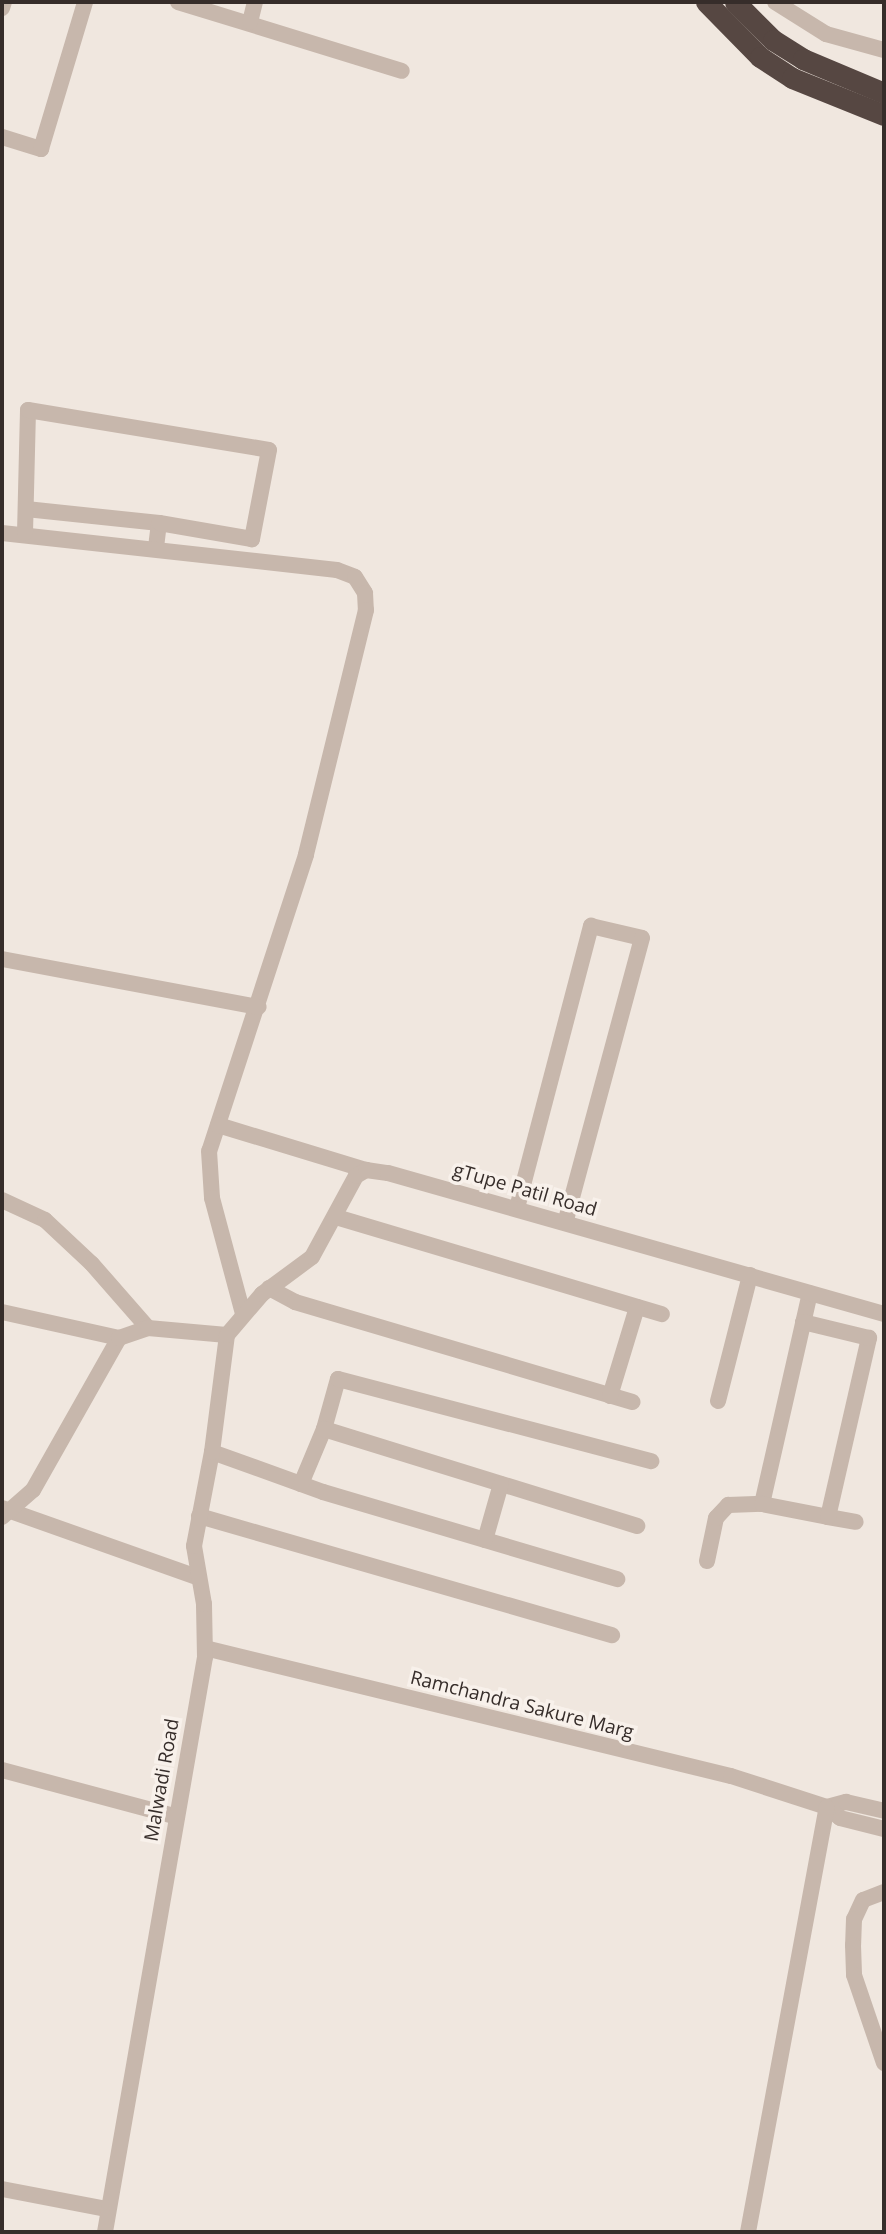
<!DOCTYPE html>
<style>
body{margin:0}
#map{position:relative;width:886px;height:2234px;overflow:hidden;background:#f0e7df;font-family:"Open Sans",sans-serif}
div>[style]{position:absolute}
.minor>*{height:16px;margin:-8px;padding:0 8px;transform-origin:8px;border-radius:8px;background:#c7b7ac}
.highway>*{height:21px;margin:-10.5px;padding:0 10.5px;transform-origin:10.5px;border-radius:10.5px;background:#564742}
span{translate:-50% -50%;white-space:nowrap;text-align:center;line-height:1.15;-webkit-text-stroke:7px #f8f1eb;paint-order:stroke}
.street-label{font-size:19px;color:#362d2a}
.frame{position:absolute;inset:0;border:4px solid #362d2a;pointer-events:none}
</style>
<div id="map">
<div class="minor">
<i style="left:178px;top:2px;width:234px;rotate:17.1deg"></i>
<i style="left:775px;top:2px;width:60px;rotate:32.1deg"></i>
<i style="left:826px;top:34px;width:60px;rotate:15.4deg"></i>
<i style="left:2px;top:8px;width:6px;rotate:-72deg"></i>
<i style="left:250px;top:22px;width:21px;rotate:-76deg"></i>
<i style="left:2px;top:137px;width:41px;rotate:17.1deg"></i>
<i style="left:41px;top:149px;width:153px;rotate:-73.3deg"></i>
<i style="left:26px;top:509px;width:134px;rotate:6deg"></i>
<i style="left:159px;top:523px;width:25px;rotate:97deg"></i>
<i style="left:2px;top:533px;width:337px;rotate:6.3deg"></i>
<i style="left:337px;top:570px;width:19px;rotate:21deg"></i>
<i style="left:355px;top:577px;width:19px;rotate:58deg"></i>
<i style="left:365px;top:593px;width:17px;rotate:87deg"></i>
<i style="left:366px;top:610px;width:252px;rotate:103.8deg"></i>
<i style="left:306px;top:855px;width:311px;rotate:108.1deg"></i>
<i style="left:209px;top:1151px;width:47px;rotate:86.3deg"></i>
<i style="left:212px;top:1198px;width:120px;rotate:75deg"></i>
<i style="left:25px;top:533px;width:123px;rotate:-88.6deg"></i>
<i style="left:28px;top:410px;width:244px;rotate:9.4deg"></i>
<i style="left:269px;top:450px;width:91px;rotate:100.8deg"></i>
<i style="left:252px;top:539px;width:94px;rotate:-170.2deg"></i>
<i style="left:2px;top:959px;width:261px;rotate:10.6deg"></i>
<i style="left:218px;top:1125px;width:155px;rotate:16.9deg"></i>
<i style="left:2px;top:1200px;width:47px;rotate:24.9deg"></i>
<i style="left:45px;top:1220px;width:64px;rotate:43.1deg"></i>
<i style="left:92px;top:1264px;width:85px;rotate:48.8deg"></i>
<i style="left:517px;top:1208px;width:292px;rotate:-75.3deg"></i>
<i style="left:591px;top:926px;width:52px;rotate:13.2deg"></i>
<i style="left:642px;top:938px;width:295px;rotate:105.1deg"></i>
<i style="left:336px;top:1217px;width:340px;rotate:16.6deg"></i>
<i style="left:269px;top:1288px;width:30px;rotate:28deg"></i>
<i style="left:295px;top:1302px;width:352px;rotate:16.5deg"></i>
<i style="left:2px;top:1312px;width:120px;rotate:12.5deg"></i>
<i style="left:610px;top:1396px;width:93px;rotate:-73.1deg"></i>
<i style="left:718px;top:1401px;width:130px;rotate:-75.7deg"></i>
<i style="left:324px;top:1429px;width:52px;rotate:-74.4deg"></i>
<i style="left:338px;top:1379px;width:324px;rotate:14.7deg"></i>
<i style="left:212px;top:1452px;width:118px;rotate:19.8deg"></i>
<i style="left:323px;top:1492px;width:307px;rotate:16.5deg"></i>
<i style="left:301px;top:1484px;width:60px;rotate:-67.3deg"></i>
<i style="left:324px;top:1429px;width:328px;rotate:17.2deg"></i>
<i style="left:762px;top:1504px;width:216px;rotate:-77.2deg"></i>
<i style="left:2px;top:1508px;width:207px;rotate:19.5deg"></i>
<i style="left:199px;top:1516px;width:430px;rotate:16.1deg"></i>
<i style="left:2px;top:1517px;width:41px;rotate:-41.1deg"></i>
<i style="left:33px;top:1490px;width:175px;rotate:-60.5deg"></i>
<i style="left:119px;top:1338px;width:31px;rotate:-19deg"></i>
<i style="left:148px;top:1328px;width:79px;rotate:5.1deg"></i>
<i style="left:828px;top:1517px;width:28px;rotate:10deg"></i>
<i style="left:485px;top:1540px;width:58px;rotate:-74.1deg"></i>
<i style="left:707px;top:1561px;width:44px;rotate:-78.2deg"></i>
<i style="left:716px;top:1518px;width:18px;rotate:-47deg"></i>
<i style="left:728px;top:1505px;width:34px;rotate:-2deg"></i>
<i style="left:762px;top:1504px;width:67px;rotate:11.1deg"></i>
<i style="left:828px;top:1517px;width:184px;rotate:-77.1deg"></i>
<i style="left:869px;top:1338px;width:68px;rotate:-166.4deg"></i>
<i style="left:205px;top:1648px;width:541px;rotate:13.68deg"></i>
<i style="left:731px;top:1776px;width:101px;rotate:17.9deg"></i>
<i style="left:827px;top:1807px;width:17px;rotate:40deg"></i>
<i style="left:840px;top:1818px;width:45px;rotate:14deg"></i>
<i style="left:2px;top:1770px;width:181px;rotate:15deg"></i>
<i style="left:827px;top:1807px;width:20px;rotate:-15deg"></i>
<i style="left:846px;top:1802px;width:39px;rotate:13deg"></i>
<i style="left:884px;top:1892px;width:22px;rotate:159deg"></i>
<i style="left:863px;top:1900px;width:21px;rotate:115deg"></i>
<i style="left:854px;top:1919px;width:26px;rotate:92deg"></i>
<i style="left:853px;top:1945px;width:30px;rotate:88deg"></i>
<i style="left:854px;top:1975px;width:93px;rotate:71.2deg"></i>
<i style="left:2px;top:2189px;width:107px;rotate:10.8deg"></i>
<i style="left:105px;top:2232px;width:584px;rotate:-80.13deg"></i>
<i style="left:205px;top:1657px;width:53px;rotate:-91.1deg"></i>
<i style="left:204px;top:1604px;width:59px;rotate:-99.8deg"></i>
<i style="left:194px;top:1546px;width:96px;rotate:-79.2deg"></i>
<i style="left:212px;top:1452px;width:118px;rotate:-82.7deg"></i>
<i style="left:227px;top:1335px;width:54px;rotate:-49.5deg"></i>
<i style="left:262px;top:1294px;width:62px;rotate:-36.5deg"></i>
<i style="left:312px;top:1257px;width:92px;rotate:-61.5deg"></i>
<i style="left:356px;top:1176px;width:12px;rotate:-31deg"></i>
<i style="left:366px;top:1170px;width:22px;rotate:8deg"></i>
<i style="left:388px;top:1173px;width:516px;rotate:15.87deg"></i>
<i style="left:748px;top:2232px;width:432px;rotate:-79.5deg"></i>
</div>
<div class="highway">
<i style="left:706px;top:2px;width:77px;rotate:45.5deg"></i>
<i style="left:760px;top:57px;width:38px;rotate:33deg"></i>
<i style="left:792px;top:78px;width:99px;rotate:21.9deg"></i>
<i style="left:735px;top:2px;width:54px;rotate:45deg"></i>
<i style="left:773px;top:40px;width:36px;rotate:32deg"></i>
<i style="left:803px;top:59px;width:88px;rotate:22.8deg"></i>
</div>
<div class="street-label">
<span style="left:525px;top:1190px;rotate:16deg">gTupe Patil Road</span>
<span style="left:522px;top:1705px;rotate:14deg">Ramchandra Sakure Marg</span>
<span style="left:162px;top:1780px;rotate:-80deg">Malwadi Road</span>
</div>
<div class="frame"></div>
</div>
